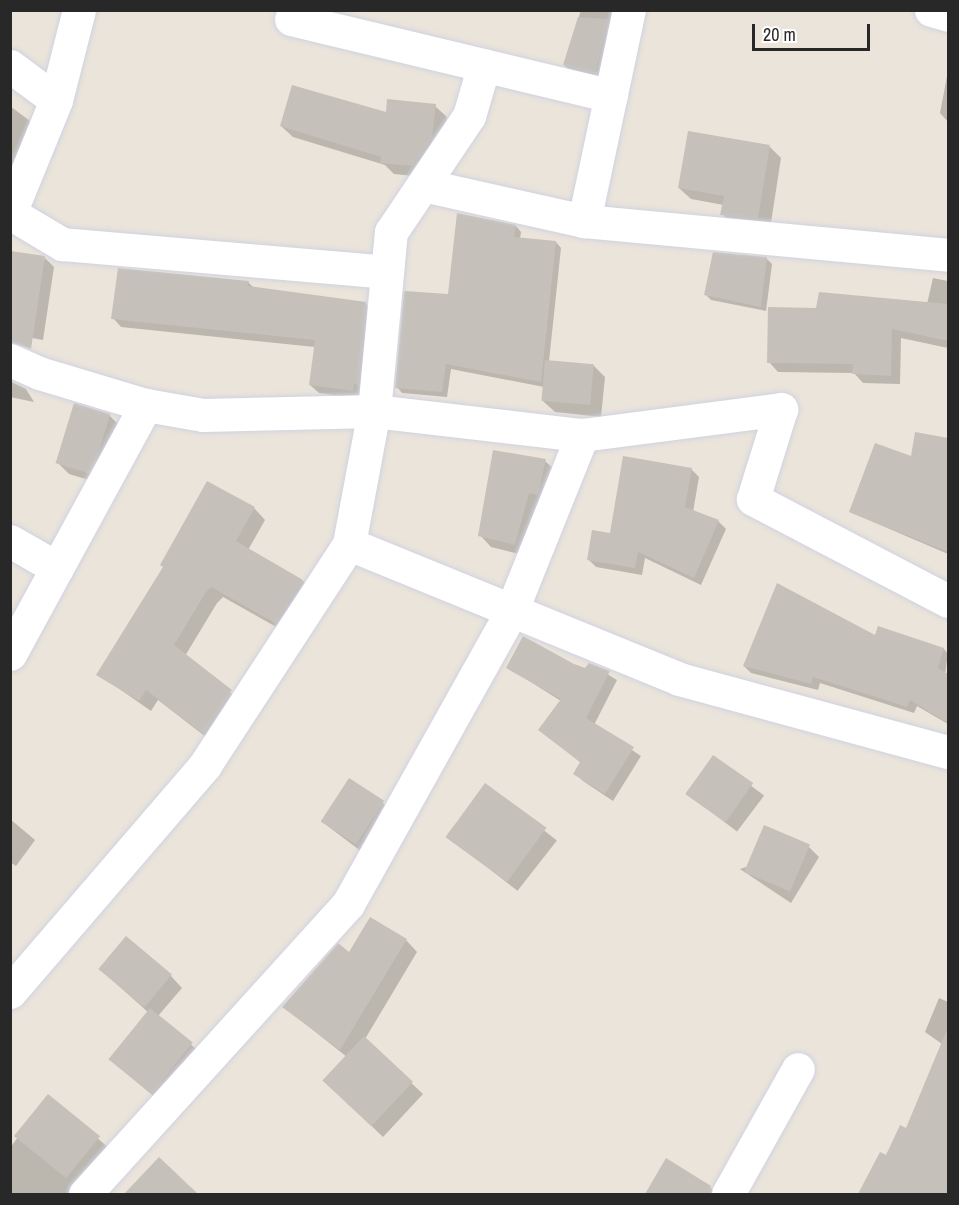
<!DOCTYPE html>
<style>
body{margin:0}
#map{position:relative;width:959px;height:1205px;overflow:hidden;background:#eae4da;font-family:"Archivo Narrow",sans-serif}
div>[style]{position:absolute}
.shadow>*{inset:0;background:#0003;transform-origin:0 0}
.building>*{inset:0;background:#c5c0ba;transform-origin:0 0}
.roads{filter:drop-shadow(0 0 2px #d0d2e1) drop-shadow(0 0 2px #d0d2e1)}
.minor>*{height:33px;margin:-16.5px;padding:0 16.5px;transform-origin:16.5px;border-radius:16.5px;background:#fff}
span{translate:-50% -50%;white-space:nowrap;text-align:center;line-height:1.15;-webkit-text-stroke:4.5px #fff;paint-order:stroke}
.frame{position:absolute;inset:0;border:12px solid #282828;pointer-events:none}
.scale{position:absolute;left:752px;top:24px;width:118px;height:27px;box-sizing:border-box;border:3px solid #282828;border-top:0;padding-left:8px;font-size:18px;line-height:21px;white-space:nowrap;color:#282828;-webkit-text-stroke:4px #fff;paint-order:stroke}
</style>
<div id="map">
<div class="shadow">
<i style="clip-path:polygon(581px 10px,623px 10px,603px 81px,573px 74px,564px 65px)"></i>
<i style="clip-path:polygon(948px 71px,948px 122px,940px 113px)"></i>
<i style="clip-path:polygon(10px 106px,38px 127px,10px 180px)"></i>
<i style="clip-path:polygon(435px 106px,447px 117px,443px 149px,424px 177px,394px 174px,385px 165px,293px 137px,281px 126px)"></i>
<i style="clip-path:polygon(770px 147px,781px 158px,770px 229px,734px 226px,722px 214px,724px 205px,691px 199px,679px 188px)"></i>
<i style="clip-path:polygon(516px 226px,521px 232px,520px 239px,556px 242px,561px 248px,549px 361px,594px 366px,605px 377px,601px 417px,555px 412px,543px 401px,544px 387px,451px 369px,447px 397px,402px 393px,397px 387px,449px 296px)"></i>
<i style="clip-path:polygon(45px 258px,54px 267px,43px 340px,10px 334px)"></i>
<i style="clip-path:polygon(766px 258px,772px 264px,766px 311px,711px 300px,706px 295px)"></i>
<i style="clip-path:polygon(933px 278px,948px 281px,948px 348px,901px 338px,900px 384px,863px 383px,854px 373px,778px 372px,769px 362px,817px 309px,927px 304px)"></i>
<i style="clip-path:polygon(248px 282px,254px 288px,365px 303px,374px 312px,361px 399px,319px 393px,310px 385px,315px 347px,121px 327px,113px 318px)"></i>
<i style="clip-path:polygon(10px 381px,26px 389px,34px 402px,10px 397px)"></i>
<i style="clip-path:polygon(109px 415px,120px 426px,99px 483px,69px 474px,58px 463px)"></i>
<i style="clip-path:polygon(947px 439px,948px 470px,942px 508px,948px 512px,948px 554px,850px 512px,912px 458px)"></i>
<i style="clip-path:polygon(545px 461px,557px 472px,527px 556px,491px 547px,480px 535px)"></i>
<i style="clip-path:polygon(691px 469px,699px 477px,693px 512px,718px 521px,726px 529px,701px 585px,645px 558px,642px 575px,596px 567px,588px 559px,612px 534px)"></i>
<i style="clip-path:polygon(254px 508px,265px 520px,248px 550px,303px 581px,314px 592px,287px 633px,223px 597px,217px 603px,185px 656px,242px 702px,215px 744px,158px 700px,151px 711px,98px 674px)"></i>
<i style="clip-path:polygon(875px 637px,944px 649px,948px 654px,945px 674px,948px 676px,948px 724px,917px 706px,914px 713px,820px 683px,818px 690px,751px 673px,744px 666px)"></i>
<i style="clip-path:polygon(590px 664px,617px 680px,594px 725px,641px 756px,613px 801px,583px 781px,575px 773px,581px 763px,540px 729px,561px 701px,507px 667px,573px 666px,586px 670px)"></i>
<i style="left:713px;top:757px;width:64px;height:45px;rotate:37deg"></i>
<i style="left:486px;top:785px;width:90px;height:64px;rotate:38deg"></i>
<i style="clip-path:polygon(383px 803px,394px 814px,370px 858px,321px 821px)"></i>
<i style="clip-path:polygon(10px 819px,35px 840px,16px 866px,10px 862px)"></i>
<i style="clip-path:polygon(809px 847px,819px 857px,791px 903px,740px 869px)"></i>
<i style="clip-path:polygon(406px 940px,417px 952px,365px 1039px,423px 1094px,383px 1137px,336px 1092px,347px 1057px,284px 1007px)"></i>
<i style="clip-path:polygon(100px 969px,171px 976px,182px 988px,158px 1016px,203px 1055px,163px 1104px,111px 1060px,149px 1013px)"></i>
<i style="clip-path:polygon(939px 998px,948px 1002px,948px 1194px,864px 1194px,861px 1191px,907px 1130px,942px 1044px,925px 1032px)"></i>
<i style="clip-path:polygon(48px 1096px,110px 1149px,73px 1194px,10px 1194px,10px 1148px)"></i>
<i style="clip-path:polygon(159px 1159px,196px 1194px,139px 1194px,132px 1188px)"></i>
<i style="clip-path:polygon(710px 1187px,718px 1194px,657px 1194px,650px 1188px)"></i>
</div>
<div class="building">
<i style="clip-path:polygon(578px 17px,608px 19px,595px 73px,563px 65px)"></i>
<i style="clip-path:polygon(292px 85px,386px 112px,387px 99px,436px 104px,432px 137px,412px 166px,380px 163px,381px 157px,280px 126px)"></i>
<i style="clip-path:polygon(688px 131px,770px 145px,758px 218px,720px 215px,724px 196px,678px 188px)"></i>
<i style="clip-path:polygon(457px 213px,516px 225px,514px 237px,556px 241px,541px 382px,446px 364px,442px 392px,395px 388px,404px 291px,448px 294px)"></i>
<i style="clip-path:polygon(10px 251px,45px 256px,31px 349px,10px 342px)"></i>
<i style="clip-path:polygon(713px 252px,767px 257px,761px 307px,704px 295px)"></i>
<i style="clip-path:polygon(118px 268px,249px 281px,248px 286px,366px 302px,358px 385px,354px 384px,353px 391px,309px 385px,315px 340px,111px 319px)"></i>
<i style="clip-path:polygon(819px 292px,948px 304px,948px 341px,892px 329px,891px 376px,852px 374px,853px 364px,767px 363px,768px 307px,816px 308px)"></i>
<i style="left:545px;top:360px;width:49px;height:41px;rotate:5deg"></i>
<i style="left:74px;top:403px;width:38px;height:63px;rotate:17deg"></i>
<i style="clip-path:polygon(915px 432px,948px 438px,948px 552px,849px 512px,875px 443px,911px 456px)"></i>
<i style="clip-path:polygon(493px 450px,546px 459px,538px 495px,529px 493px,515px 545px,478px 536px)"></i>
<i style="clip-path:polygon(623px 456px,692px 468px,685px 507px,719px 520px,694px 578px,638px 552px,635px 568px,587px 560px,592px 530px,610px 533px)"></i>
<i style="clip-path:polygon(207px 481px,255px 507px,236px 541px,303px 580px,275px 623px,211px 587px,206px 592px,174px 645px,232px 690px,203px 734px,146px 690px,139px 701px,96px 675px,163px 567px,160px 565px)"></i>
<i style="clip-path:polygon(777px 583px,875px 635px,878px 626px,944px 648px,938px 668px,948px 674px,948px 723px,910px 700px,907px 707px,813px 677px,811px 684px,743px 666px)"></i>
<i style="clip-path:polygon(523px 636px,574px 664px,585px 668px,589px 663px,610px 671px,586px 718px,634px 747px,605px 794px,573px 774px,580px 762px,538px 730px,561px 699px,506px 668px)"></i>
<i style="left:713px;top:755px;width:49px;height:48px;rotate:35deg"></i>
<i style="left:349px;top:778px;width:42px;height:52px;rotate:33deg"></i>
<i style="left:485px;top:783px;width:76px;height:67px;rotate:36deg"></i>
<i style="left:764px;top:825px;width:50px;height:51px;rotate:23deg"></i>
<i style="clip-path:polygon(370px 917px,407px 939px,340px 1050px,282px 1007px,338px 943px,349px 952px)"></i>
<i style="left:126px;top:936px;width:60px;height:43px;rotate:40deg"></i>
<i style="left:150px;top:1008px;width:55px;height:66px;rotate:39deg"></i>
<i style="clip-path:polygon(948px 1027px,948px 1194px,858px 1194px,880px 1152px,886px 1155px,900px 1125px,906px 1128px)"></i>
<i style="left:364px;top:1036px;width:67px;height:61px;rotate:43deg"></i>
<i style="left:48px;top:1094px;width:67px;height:54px;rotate:39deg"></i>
<i style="clip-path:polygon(159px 1157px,198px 1194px,124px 1194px)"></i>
<i style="clip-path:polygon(666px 1158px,711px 1186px,709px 1194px,645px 1194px)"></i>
</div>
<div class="roads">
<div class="minor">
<i style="left:931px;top:10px;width:18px;rotate:16deg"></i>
<i style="left:291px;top:19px;width:329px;rotate:13.5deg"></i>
<i style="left:10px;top:66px;width:57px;rotate:36.5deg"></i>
<i style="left:423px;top:185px;width:165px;rotate:12.6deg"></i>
<i style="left:584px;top:221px;width:216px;rotate:-78deg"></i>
<i style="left:10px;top:213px;width:61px;rotate:30.8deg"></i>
<i style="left:62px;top:244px;width:326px;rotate:4.9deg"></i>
<i style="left:10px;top:213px;width:122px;rotate:-67.8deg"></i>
<i style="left:56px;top:100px;width:93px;rotate:-75.7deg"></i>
<i style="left:584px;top:221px;width:366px;rotate:5.3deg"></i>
<i style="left:10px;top:360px;width:32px;rotate:24deg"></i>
<i style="left:39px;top:373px;width:112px;rotate:16.7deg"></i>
<i style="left:146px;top:405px;width:58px;rotate:10deg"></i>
<i style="left:203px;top:415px;width:171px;rotate:-1.3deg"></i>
<i style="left:374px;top:411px;width:209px;rotate:6.6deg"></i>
<i style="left:582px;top:435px;width:201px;rotate:-7.4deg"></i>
<i style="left:781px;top:409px;width:94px;rotate:107.3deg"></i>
<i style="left:753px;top:499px;width:220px;rotate:27.6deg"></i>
<i style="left:10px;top:541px;width:54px;rotate:29.9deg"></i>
<i style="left:349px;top:544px;width:357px;rotate:22.2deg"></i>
<i style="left:679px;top:679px;width:279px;rotate:15.2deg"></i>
<i style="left:10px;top:654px;width:284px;rotate:-61.4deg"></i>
<i style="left:10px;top:992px;width:299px;rotate:-49.3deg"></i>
<i style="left:205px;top:765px;width:264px;rotate:-56.9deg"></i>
<i style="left:349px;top:544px;width:135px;rotate:-79.4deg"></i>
<i style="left:374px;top:411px;width:180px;rotate:-84.6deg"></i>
<i style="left:391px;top:232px;width:140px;rotate:-56.1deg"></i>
<i style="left:469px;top:116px;width:53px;rotate:-73.6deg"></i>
<i style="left:85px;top:1194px;width:391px;rotate:-47.8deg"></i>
<i style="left:348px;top:904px;width:334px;rotate:-60.8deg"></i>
<i style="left:511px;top:612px;width:191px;rotate:-68.1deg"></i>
<i style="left:728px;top:1194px;width:143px;rotate:-60.8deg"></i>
</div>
</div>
<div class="frame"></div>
<div class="scale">20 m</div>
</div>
